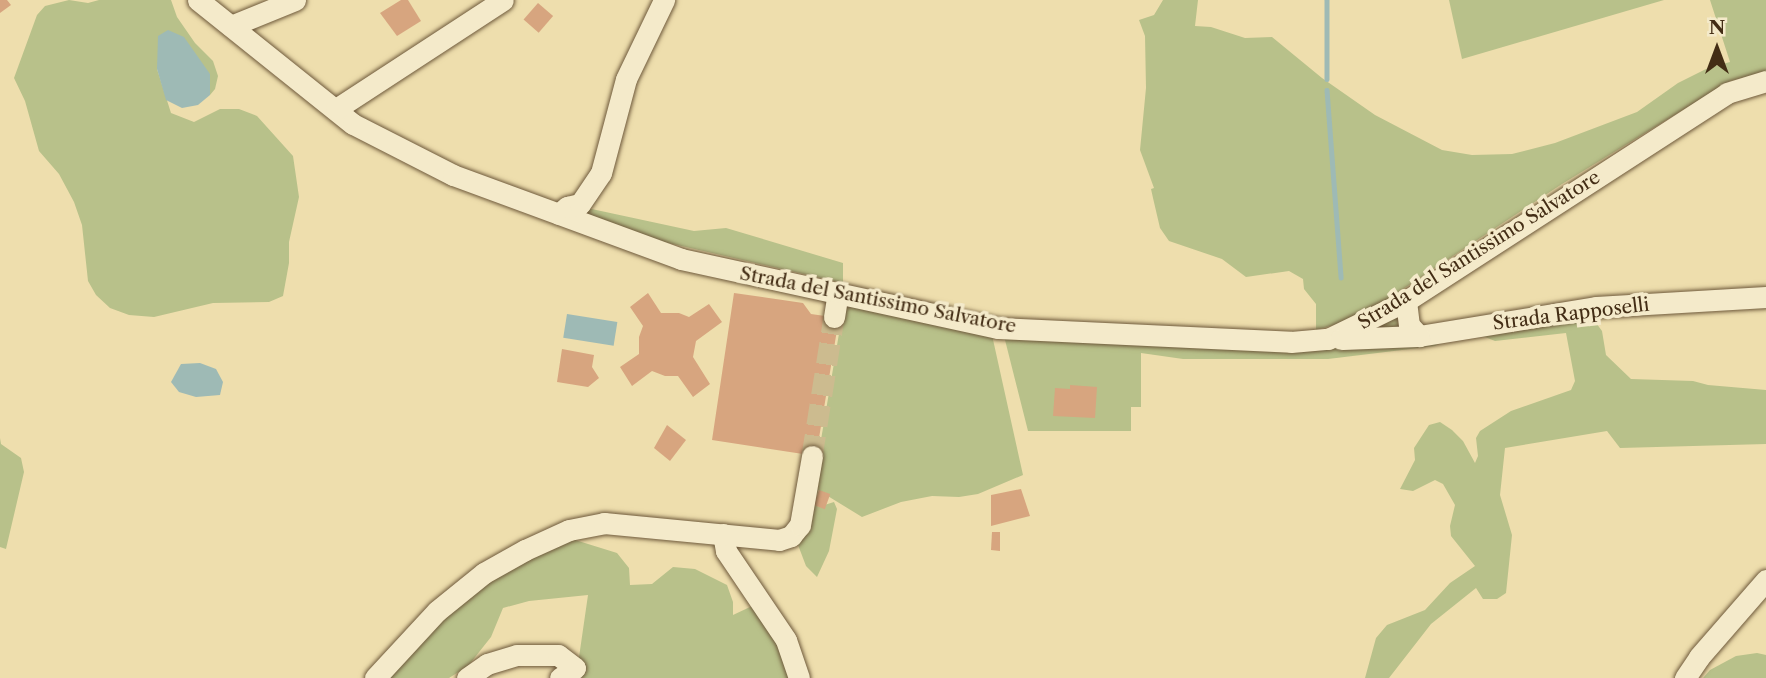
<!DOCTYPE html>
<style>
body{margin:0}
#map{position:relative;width:1766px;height:678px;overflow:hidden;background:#eedead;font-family:"Libre Caslon Text",serif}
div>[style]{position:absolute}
.green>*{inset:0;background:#b8c18a}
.water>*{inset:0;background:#9ebab5;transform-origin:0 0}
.stream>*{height:4.5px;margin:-2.25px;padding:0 2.25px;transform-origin:2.25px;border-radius:2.25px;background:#9ebab5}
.building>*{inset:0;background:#d7a57f;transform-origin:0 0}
.minor-tunnel>*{height:21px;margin-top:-10.5px;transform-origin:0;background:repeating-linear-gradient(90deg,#ccbb8f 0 21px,transparent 0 31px)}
.roads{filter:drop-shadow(0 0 2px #6e593b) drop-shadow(0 0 2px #6e593b)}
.minor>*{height:21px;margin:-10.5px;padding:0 10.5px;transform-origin:10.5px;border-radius:10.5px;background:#f4eaca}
span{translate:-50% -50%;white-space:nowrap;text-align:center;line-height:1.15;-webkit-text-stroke:7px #f4eaca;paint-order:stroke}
.street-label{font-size:19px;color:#432d15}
.north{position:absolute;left:1682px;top:14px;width:70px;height:70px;-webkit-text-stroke:5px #f4eaca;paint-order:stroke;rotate:0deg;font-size:19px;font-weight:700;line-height:28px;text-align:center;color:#432d15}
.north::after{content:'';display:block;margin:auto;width:24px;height:32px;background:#432d15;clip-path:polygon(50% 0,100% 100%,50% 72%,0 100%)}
</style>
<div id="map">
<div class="green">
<i style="clip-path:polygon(69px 0,88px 3px,99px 0,171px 0,177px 17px,195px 43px,213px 61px,218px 76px,215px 89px,210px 95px,210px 74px,157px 69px,171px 113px,194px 122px,220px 109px,239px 109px,257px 116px,293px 156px,299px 197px,289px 242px,289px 263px,283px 296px,269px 302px,213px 303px,154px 317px,129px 315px,110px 308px,96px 295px,88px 281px,82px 225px,74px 202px,59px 174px,39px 151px,25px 101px,14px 78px,37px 15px,45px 6px)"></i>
<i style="clip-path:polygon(1163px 0,1198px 0,1195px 26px,1211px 27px,1245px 38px,1272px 37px,1322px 78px,1375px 115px,1442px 150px,1472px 155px,1512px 154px,1555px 143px,1637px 112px,1678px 83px,1708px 68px,1730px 62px,1710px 0,1766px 0,1766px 72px,1730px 81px,1562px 184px,1388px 299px,1341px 323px,1316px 330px,1316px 304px,1304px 289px,1303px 279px,1289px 271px,1246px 277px,1222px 259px,1169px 241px,1160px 228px,1153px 198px,1151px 189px,1154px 188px,1140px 150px,1146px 88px,1145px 36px,1139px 20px,1154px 15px)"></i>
<i style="clip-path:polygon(1449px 0,1664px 0,1462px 59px)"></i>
<i style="clip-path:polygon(587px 208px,694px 231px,726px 228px,843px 263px,843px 283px,651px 239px,575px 212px)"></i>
<i style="clip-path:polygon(844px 304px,992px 335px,1023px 475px,978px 494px,959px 497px,932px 496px,901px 502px,862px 517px,818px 490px,816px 499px,818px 507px,834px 502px,837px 509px,829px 551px,817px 577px,806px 566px,795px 537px,813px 487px)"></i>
<i style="clip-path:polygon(1392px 311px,1404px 329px,1445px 341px,1435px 346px,1328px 359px,1183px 359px,1141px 353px,1141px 407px,1131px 407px,1131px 431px,1028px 431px,1004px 336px,1339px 342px)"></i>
<i style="clip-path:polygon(1591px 316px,1602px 331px,1606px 355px,1631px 379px,1693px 381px,1708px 385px,1766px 390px,1766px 444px,1620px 448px,1607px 431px,1505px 448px,1500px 495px,1512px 535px,1506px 593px,1497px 599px,1483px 599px,1476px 588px,1431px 624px,1389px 678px,1365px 678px,1376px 638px,1387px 625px,1425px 610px,1450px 583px,1475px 566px,1451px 536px,1450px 526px,1455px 505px,1443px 484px,1435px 480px,1413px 491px,1400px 489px,1415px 460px,1414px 448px,1429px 425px,1440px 422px,1452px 430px,1463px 441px,1475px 463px,1478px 456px,1476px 438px,1480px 431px,1511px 411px,1571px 390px,1575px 381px,1566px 333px,1495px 341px,1480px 335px)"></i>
<i style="clip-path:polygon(0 438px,1px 444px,21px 458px,24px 472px,6px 549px,0 547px)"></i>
<i style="clip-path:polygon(572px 539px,617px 553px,629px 568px,630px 585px,652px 584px,673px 567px,695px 569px,727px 585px,733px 602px,733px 615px,750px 607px,761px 606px,791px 678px,562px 678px,577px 671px,588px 595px,529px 601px,503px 608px,491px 637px,468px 666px,449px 678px,388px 678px,476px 583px)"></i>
<i style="clip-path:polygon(1757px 653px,1766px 655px,1766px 678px,1703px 678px,1710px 670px,1736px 656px)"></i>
</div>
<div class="water">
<i style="clip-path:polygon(168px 30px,184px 37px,210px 74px,210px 95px,198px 105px,182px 108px,166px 100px,157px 69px,158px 36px)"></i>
<i style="left:567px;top:314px;width:51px;height:24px;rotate:9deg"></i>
<i style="clip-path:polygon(200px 363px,216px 369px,223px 382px,220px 395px,196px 397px,179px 392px,171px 382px,181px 364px)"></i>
</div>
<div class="stream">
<i style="left:1327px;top:0;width:79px;rotate:90deg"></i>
<i style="left:1327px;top:90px;width:188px;rotate:85.7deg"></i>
</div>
<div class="building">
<i style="clip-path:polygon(0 0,7px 0,11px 5px,0 13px)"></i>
<i style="clip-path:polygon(401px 0,408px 0,421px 21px,397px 36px,380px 13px)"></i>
<i style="left:538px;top:3px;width:20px;height:22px;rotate:41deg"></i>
<i style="clip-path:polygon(648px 293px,661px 313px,679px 313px,689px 317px,709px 304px,722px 322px,696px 341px,693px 357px,710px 384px,693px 397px,678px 376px,665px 376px,652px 371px,632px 386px,620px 367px,639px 354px,639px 337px,643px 326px,630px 307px)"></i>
<i style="clip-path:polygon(734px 293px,803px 303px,811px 314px,839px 318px,816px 456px,712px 440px)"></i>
<i style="clip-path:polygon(562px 349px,594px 355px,592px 367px,599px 378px,588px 387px,557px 382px)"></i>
<i style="clip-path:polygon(1070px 385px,1097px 387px,1095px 418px,1053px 416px,1055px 388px,1070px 389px)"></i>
<i style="clip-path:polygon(667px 425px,686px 440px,670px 461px,654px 448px)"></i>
<i style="clip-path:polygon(1021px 489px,1030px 516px,991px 526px,991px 495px)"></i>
<i style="left:819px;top:490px;width:12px;height:16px;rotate:20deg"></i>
<i style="clip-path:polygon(992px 532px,1000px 532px,1000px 551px,991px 550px)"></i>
</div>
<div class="minor-tunnel">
<i style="left:812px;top:456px;width:141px;rotate:-81deg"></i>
</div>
<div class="roads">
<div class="minor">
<i style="left:198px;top:0;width:198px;rotate:38.7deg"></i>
<i style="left:353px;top:124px;width:112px;rotate:27deg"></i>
<i style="left:453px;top:175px;width:243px;rotate:20.2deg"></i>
<i style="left:681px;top:259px;width:324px;rotate:12.3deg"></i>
<i style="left:998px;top:328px;width:293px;rotate:2.7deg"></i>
<i style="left:1291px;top:342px;width:37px;rotate:-5deg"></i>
<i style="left:1328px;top:339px;width:87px;rotate:-26deg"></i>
<i style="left:1406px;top:301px;width:382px;rotate:-32.9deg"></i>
<i style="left:1727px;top:93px;width:41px;rotate:-17.1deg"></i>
<i style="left:231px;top:26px;width:69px;rotate:-22.1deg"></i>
<i style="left:336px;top:109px;width:199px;rotate:-33.1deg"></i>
<i style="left:559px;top:214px;width:11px;rotate:-41deg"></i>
<i style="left:567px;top:207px;width:13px;rotate:-13deg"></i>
<i style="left:580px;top:204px;width:37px;rotate:-56deg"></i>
<i style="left:601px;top:173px;width:97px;rotate:-75.1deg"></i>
<i style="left:626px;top:79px;width:88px;rotate:-64.3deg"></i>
<i style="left:1406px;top:301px;width:24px;rotate:83deg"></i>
<i style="left:1409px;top:325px;width:15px;rotate:48deg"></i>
<i style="left:1419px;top:336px;width:179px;rotate:-9.3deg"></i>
<i style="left:1596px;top:307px;width:170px;rotate:-3.4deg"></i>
<i style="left:834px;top:317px;width:24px;rotate:-81deg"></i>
<i style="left:1341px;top:339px;width:78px;rotate:-2.2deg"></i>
<i style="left:723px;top:534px;width:17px;rotate:80deg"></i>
<i style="left:726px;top:551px;width:107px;rotate:56deg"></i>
<i style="left:786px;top:640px;width:40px;rotate:71.1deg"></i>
<i style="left:375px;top:678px;width:91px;rotate:-47.2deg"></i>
<i style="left:437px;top:611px;width:60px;rotate:-39deg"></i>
<i style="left:484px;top:573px;width:47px;rotate:-29.3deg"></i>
<i style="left:525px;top:550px;width:48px;rotate:-24.4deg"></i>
<i style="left:569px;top:530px;width:36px;rotate:-11deg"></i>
<i style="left:604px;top:523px;width:176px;rotate:5.5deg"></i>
<i style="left:779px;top:540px;width:13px;rotate:-18deg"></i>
<i style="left:791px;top:536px;width:14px;rotate:-51deg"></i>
<i style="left:800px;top:525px;width:70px;rotate:-80.1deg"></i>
<i style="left:467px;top:678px;width:24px;rotate:-35deg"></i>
<i style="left:487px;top:664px;width:31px;rotate:-17deg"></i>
<i style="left:517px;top:655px;width:41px"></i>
<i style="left:558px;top:655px;width:21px;rotate:37deg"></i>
<i style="left:575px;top:668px;width:18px;rotate:146deg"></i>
<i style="left:1685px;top:678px;width:25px;rotate:-56deg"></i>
<i style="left:1699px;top:657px;width:102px;rotate:-49deg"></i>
</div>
</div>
<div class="street-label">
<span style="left:1479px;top:250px;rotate:-32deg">Strada del Santissimo Salvatore</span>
<span style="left:878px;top:300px;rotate:11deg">Strada del Santissimo Salvatore</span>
<span style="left:1571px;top:314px;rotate:-7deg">Strada Rapposelli</span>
</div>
<div class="north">N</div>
</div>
